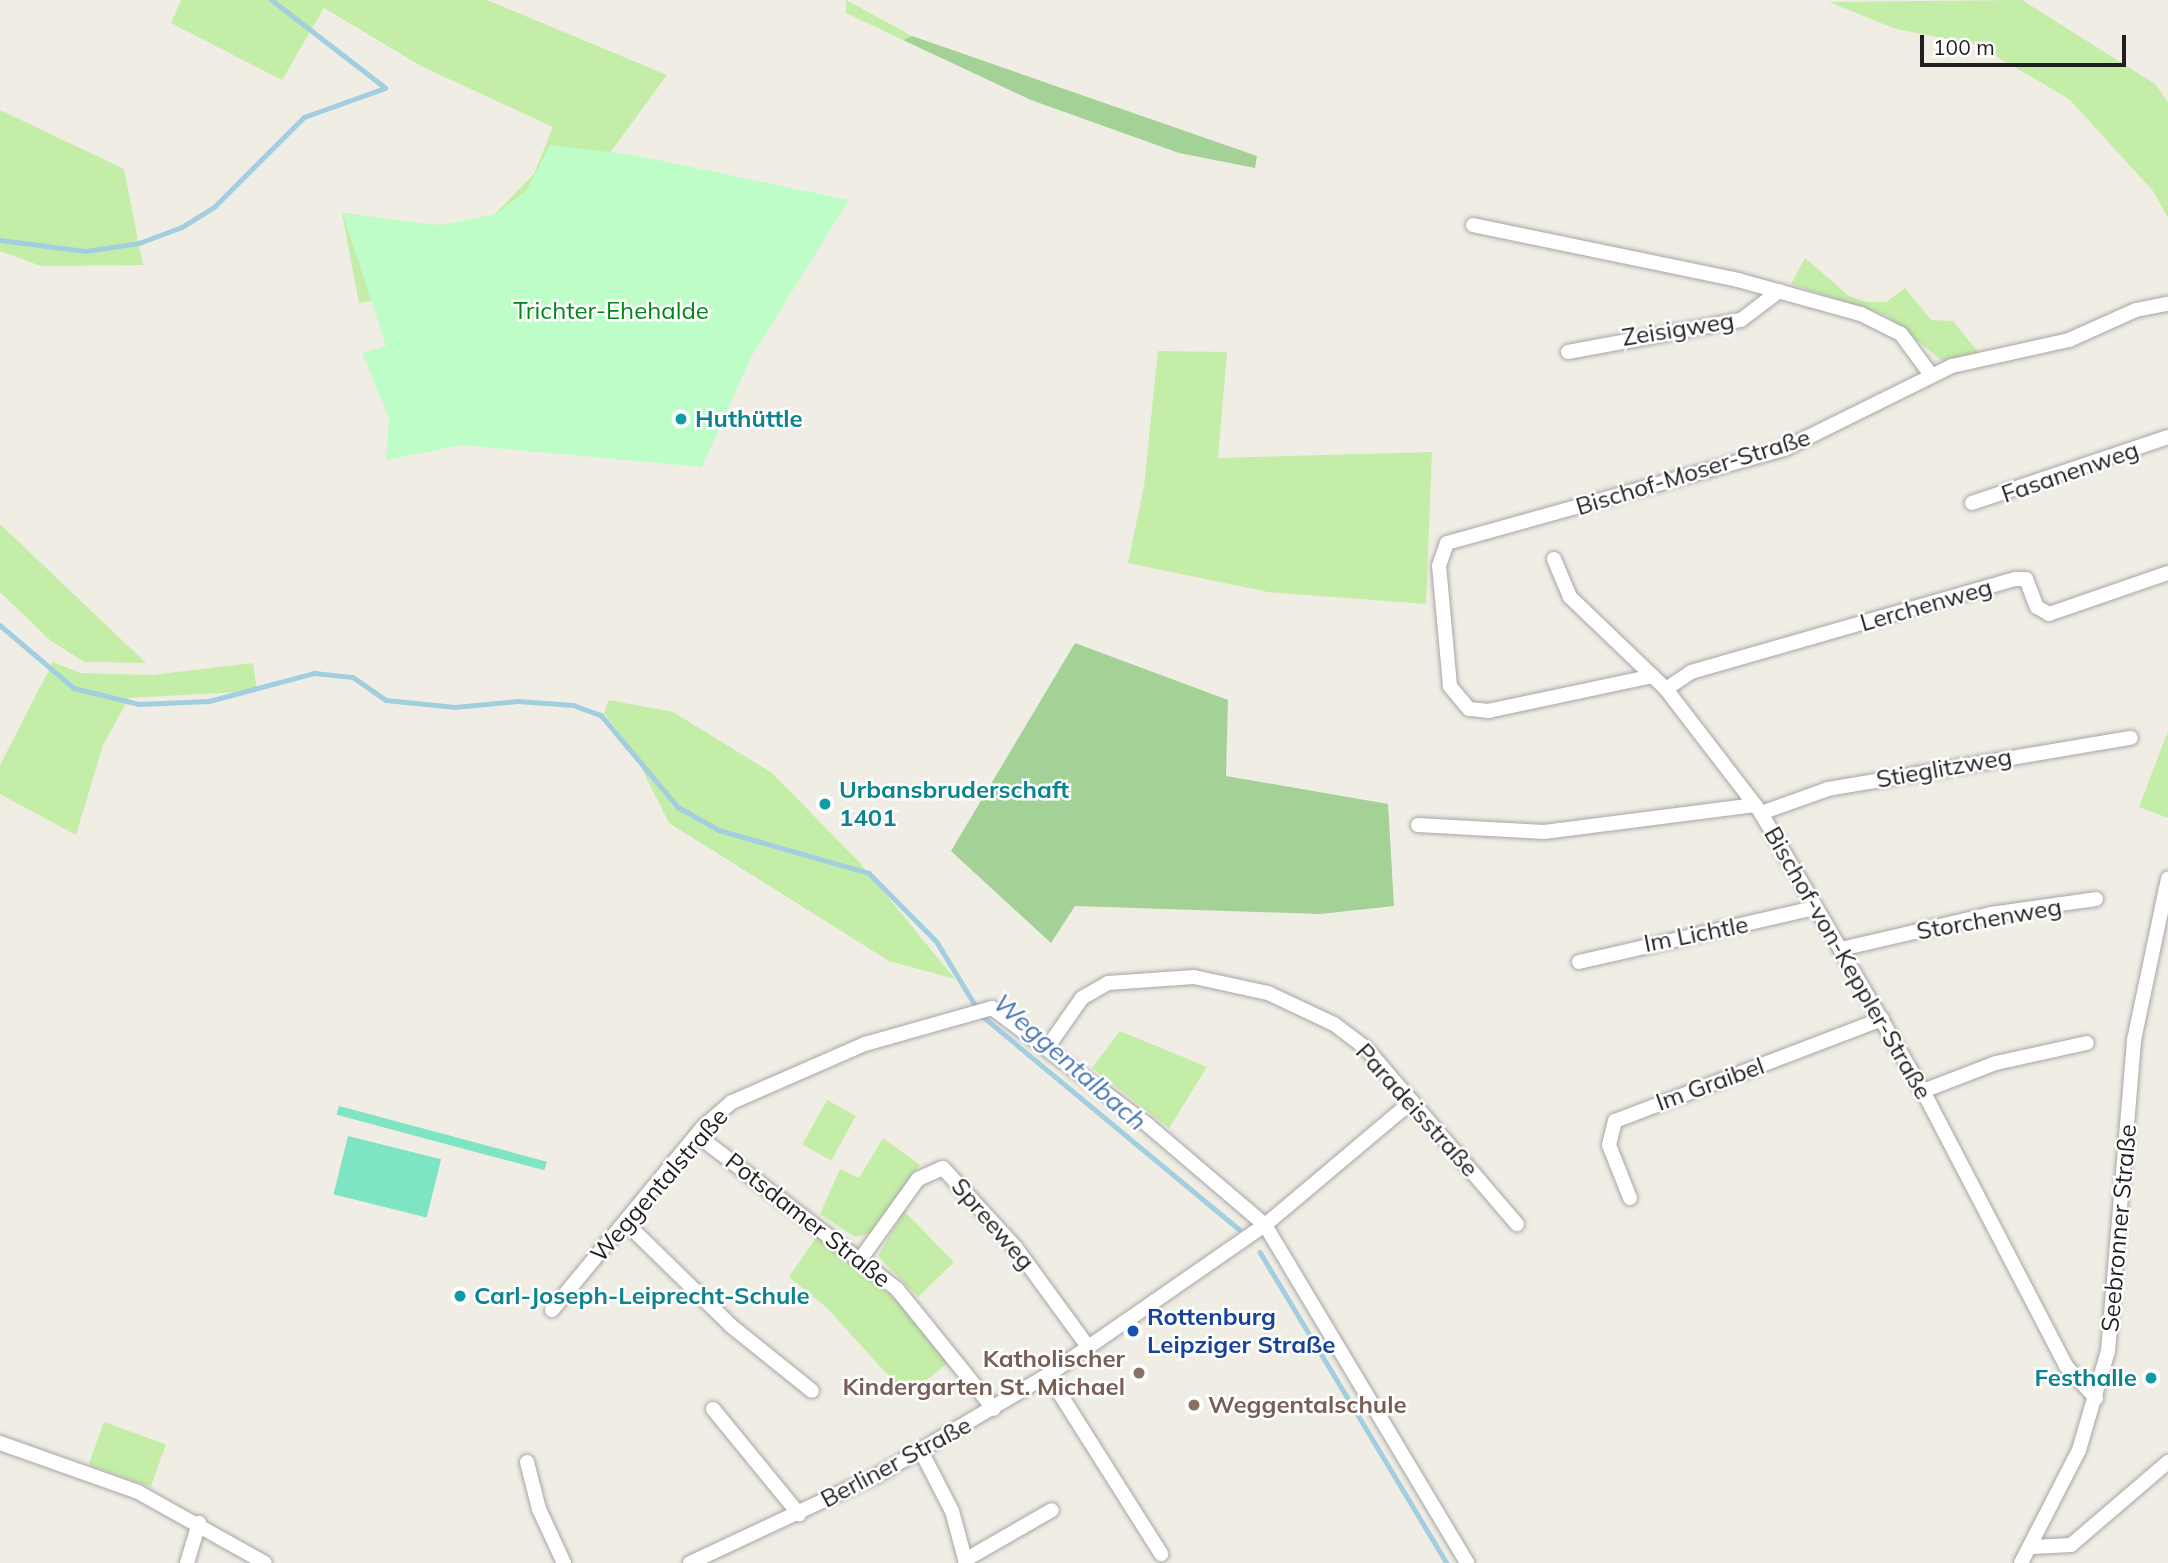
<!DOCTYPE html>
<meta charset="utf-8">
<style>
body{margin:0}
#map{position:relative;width:2168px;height:1563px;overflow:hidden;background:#f0ede4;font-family:Mulish,sans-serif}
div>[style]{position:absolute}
.grass>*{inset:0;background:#c4eda7;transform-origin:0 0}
.forest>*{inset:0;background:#a4d296}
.park>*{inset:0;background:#bffdc8}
.pitch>*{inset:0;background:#7de4c4;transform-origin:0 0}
.stream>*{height:4.5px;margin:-2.25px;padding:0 2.25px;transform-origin:2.25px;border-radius:2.25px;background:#a2cee0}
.roads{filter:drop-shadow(0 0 2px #a6a6a6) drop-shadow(0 0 2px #a6a6a6)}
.minor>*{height:14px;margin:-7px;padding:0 7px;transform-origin:7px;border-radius:7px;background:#fff}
.dots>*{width:19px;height:19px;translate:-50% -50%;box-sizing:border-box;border:4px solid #fff;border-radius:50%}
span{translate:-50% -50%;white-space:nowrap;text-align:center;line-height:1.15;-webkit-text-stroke:5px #fff;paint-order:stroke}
.park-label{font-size:24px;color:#058419}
.street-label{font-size:24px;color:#1f1f1f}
.culture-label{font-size:24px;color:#0d838f;font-weight:700}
.left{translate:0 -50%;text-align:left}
.right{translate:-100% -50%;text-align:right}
.transit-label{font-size:24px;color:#164399;font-weight:700}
.education-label{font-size:24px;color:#785e54;font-weight:700}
.water-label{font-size:26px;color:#4575b4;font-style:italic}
.scale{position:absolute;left:1920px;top:35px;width:206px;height:32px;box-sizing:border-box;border:4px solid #1f1f1f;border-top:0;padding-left:9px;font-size:21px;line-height:24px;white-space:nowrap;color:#1f1f1f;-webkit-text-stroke:5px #fff;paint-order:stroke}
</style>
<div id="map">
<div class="grass">
<i style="clip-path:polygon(181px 0,487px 0,667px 75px,529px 263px,464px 287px,359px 303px,342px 213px,440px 226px,494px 215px,534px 174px,553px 127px,421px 66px,324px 8px,282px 80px,171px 23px)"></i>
<i style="clip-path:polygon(846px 0,912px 36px,903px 40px,846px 13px)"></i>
<i style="clip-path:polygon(2022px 0,2155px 84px,2168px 102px,2168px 218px,2153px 191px,2069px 99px,1975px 44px,1896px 29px,1829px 2px)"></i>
<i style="clip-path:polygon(0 110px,124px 169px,143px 265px,41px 266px,0 251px)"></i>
<i style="clip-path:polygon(1805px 258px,1849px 296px,1867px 302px,1886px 302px,1905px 288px,1931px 320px,1953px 321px,1979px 353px,1941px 360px,1886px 315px,1791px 284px)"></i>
<i style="clip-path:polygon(1158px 351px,1227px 352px,1218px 458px,1432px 452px,1426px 604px,1268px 592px,1128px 563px,1144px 486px)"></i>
<i style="clip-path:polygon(0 524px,146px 663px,85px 662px,51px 641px,0 592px)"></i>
<i style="clip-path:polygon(53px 662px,80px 673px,152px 675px,253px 663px,257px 691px,129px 698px,103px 745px,76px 835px,0 794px,0 765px)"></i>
<i style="clip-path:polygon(609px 700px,673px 712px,772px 773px,860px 863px,955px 979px,889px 961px,669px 823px,633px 751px,604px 713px)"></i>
<i style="clip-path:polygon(2168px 731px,2168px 818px,2139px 807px)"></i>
<i style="clip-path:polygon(1120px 1031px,1207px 1067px,1169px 1128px,1092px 1068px)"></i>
<i style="left:827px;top:1100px;width:33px;height:51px;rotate:29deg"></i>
<i style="clip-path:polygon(883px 1138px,920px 1165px,869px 1234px,855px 1237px,820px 1214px,840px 1169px,859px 1178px)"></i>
<i style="clip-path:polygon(904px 1211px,954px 1262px,918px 1297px,878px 1256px)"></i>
<i style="clip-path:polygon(818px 1235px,915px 1316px,950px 1361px,907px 1396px,826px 1307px,789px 1277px)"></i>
<i style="left:104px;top:1422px;width:66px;height:45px;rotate:20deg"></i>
</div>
<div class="forest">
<i style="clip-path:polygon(912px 36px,1257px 156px,1255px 168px,1179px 153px,1031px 100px,903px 40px)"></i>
<i style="clip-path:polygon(1075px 643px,1228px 700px,1226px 776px,1388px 804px,1394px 906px,1320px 914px,1075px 906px,1051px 943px,951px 851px)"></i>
</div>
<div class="park">
<i style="clip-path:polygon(550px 145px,634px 155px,849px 200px,751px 357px,702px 467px,461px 445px,386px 460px,389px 418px,362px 353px,386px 346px,343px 214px,440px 225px,496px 214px,527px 190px)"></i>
</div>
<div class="pitch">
<i style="left:339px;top:1106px;width:215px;height:9px;rotate:15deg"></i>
<i style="left:348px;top:1136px;width:96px;height:60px;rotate:14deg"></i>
</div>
<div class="stream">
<i style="left:0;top:240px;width:87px;rotate:7.3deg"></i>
<i style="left:86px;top:251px;width:54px;rotate:-8.6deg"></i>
<i style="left:139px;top:243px;width:46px;rotate:-20.4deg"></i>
<i style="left:182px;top:227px;width:39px;rotate:-32deg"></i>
<i style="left:215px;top:206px;width:126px;rotate:-45deg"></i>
<i style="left:304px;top:117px;width:86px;rotate:-19.7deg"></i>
<i style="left:385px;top:88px;width:144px;rotate:-142.3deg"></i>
<i style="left:0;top:625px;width:97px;rotate:40.4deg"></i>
<i style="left:74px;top:688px;width:67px;rotate:13.8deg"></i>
<i style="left:139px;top:704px;width:70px;rotate:-2.5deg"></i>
<i style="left:209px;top:701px;width:109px;rotate:-14.9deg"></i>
<i style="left:314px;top:673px;width:39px;rotate:6deg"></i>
<i style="left:353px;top:677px;width:40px;rotate:34.9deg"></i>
<i style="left:386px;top:700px;width:69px;rotate:5.8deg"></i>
<i style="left:455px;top:707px;width:63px;rotate:-5.4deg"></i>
<i style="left:518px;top:701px;width:55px;rotate:4.2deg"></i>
<i style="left:573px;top:705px;width:30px;rotate:20deg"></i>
<i style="left:601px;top:715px;width:120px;rotate:50.1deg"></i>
<i style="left:678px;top:807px;width:47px;rotate:29.3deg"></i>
<i style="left:719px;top:830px;width:156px;rotate:16deg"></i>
<i style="left:869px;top:873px;width:97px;rotate:45.4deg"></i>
<i style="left:937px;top:942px;width:77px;rotate:58.8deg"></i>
<i style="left:981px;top:1015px;width:335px;rotate:39.7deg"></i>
<i style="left:1260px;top:1252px;width:363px;rotate:59deg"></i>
</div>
<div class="roads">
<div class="minor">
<i style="left:1473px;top:225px;width:271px;rotate:11.7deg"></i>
<i style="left:1738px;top:280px;width:128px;rotate:15.5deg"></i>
<i style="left:1861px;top:314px;width:45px;rotate:26.6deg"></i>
<i style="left:1901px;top:334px;width:51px;rotate:53.8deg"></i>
<i style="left:1568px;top:352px;width:176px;rotate:-10.5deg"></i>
<i style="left:1741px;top:320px;width:48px;rotate:-37.3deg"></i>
<i style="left:1972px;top:503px;width:207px;rotate:-18.6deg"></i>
<i style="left:1554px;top:559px;width:41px;rotate:67.2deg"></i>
<i style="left:1570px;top:597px;width:133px;rotate:43.8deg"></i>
<i style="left:1666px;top:689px;width:156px;rotate:52.5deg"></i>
<i style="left:1761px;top:813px;width:322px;rotate:59.8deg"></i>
<i style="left:1923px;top:1091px;width:310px;rotate:62.5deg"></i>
<i style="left:2066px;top:1366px;width:44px;rotate:46.8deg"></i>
<i style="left:1653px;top:676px;width:168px;rotate:168deg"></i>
<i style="left:1489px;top:711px;width:20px;rotate:-174deg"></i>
<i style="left:1469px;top:709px;width:30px;rotate:-130deg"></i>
<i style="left:1450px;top:686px;width:121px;rotate:-95.2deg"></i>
<i style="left:1439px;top:566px;width:24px;rotate:-71deg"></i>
<i style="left:1447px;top:543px;width:350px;rotate:-15.6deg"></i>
<i style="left:1784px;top:449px;width:187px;rotate:-26.3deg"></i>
<i style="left:1952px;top:366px;width:120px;rotate:-12.5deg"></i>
<i style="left:2069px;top:340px;width:73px;rotate:-24.1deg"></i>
<i style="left:2136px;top:310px;width:33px;rotate:-11deg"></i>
<i style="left:1666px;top:689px;width:30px;rotate:-34deg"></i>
<i style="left:1691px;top:672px;width:338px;rotate:-16deg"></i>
<i style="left:2016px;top:579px;width:10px"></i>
<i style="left:2026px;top:579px;width:30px;rotate:69deg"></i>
<i style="left:2037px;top:607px;width:14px;rotate:30deg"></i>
<i style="left:2049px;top:614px;width:126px;rotate:-19deg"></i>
<i style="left:1761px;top:813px;width:71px;rotate:-19.7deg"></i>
<i style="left:1828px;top:789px;width:307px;rotate:-9.6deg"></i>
<i style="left:1418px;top:825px;width:126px;rotate:3.2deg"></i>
<i style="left:1544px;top:832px;width:213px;rotate:-7.3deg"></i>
<i style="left:1841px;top:949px;width:154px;rotate:-13.1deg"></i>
<i style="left:1991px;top:914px;width:106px;rotate:-8.1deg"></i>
<i style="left:1579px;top:962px;width:241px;rotate:-12.9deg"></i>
<i style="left:1047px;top:1048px;width:61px;rotate:-55deg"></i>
<i style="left:1082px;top:998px;width:30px;rotate:-30deg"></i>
<i style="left:1108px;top:983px;width:86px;rotate:-4deg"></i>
<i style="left:1194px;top:977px;width:76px;rotate:12.2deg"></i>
<i style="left:1268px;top:993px;width:73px;rotate:25.2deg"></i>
<i style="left:1334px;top:1024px;width:40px;rotate:37deg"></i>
<i style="left:1366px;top:1048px;width:232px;rotate:49.4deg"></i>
<i style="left:1923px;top:1091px;width:78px;rotate:-21deg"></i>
<i style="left:1996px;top:1063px;width:93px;rotate:-12.4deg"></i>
<i style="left:697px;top:1135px;width:252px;rotate:37.6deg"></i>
<i style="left:897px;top:1289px;width:154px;rotate:51.1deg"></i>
<i style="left:1630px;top:1198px;width:57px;rotate:-111.6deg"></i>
<i style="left:1609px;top:1145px;width:25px;rotate:-76deg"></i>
<i style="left:1615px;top:1121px;width:286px;rotate:-20.9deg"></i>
<i style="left:625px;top:1222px;width:147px;rotate:44.4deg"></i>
<i style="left:730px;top:1325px;width:105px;rotate:38.8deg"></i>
<i style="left:862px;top:1257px;width:96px;rotate:-54.3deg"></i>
<i style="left:918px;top:1179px;width:27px;rotate:-24deg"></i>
<i style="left:943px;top:1168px;width:108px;rotate:47.6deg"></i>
<i style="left:1016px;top:1248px;width:124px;rotate:53.9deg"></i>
<i style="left:552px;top:1310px;width:237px;rotate:-50.5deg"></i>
<i style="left:703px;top:1127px;width:38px;rotate:-41deg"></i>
<i style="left:732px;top:1102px;width:145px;rotate:-23.6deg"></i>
<i style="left:865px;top:1044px;width:132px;rotate:-15.8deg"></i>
<i style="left:992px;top:1008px;width:196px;rotate:36.9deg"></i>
<i style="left:1149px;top:1126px;width:153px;rotate:40.5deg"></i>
<i style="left:1265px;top:1225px;width:394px;rotate:59.1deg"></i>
<i style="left:1048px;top:1375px;width:212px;rotate:57.7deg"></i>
<i style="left:713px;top:1409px;width:136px;rotate:50.7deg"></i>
<i style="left:0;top:1443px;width:146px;rotate:19.5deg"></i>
<i style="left:138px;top:1492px;width:145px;rotate:29.2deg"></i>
<i style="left:921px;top:1451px;width:68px;rotate:62.7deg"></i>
<i style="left:952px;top:1511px;width:54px;rotate:74.9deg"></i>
<i style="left:527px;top:1462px;width:49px;rotate:75.7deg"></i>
<i style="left:539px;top:1509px;width:60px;rotate:65.2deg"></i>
<i style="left:2033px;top:1547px;width:38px;rotate:-3deg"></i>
<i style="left:2071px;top:1545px;width:128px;rotate:-40.6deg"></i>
<i style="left:965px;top:1560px;width:100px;rotate:-29.9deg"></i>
<i style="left:187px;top:1563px;width:42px;rotate:-73.3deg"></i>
<i style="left:690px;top:1563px;width:208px;rotate:-25.1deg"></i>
<i style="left:878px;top:1475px;width:197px;rotate:-30.5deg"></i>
<i style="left:1048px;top:1375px;width:264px;rotate:-34.7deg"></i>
<i style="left:1265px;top:1225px;width:192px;rotate:-40.1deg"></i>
<i style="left:2021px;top:1563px;width:127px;rotate:-62.8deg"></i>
<i style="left:2079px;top:1450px;width:103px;rotate:-73.7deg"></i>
<i style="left:2108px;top:1351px;width:312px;rotate:-85.2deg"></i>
<i style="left:2134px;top:1040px;width:165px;rotate:-78.1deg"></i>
</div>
</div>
<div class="dots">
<i style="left:681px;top:419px;background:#0f9aa8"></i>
<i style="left:825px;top:804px;background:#0f9aa8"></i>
<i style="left:460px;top:1296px;background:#0f9aa8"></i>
<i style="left:1133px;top:1331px;background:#1a4fb4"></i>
<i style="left:1139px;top:1373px;background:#8d6e63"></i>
<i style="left:2151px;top:1378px;background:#0f9aa8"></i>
<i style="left:1194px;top:1405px;background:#8d6e63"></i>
</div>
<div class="park-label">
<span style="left:611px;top:311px">Trichter-Ehehalde</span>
</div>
<div class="street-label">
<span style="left:1678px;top:329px;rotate:-9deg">Zeisigweg</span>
<span style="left:1693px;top:472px;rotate:-17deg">Bischof-Moser-Straße</span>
<span style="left:2070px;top:472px;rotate:-19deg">Fasanenweg</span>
<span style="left:1926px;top:605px;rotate:-16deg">Lerchenweg</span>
<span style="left:1944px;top:768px;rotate:-10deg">Stieglitzweg</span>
<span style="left:1989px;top:919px;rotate:-10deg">Storchenweg</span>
<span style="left:1696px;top:934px;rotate:-11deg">Im Lichtle</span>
<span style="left:1848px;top:963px;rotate:60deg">Bischof-von-Keppler-Straße</span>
<span style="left:1710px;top:1084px;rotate:-20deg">Im Graibel</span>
<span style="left:1417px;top:1110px;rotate:48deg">Paradeisstraße</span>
<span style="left:659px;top:1185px;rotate:-49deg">Weggentalstraße</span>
<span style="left:808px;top:1220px;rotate:38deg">Potsdamer Straße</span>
<span style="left:993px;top:1224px;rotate:49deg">Spreeweg</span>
<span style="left:2119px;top:1228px;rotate:-85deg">Seebronner Straße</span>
<span style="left:896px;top:1462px;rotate:-28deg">Berliner Straße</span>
</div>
<div class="culture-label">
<span class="left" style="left:695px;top:419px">Huthüttle</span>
<span class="left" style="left:839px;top:804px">Urbansbruderschaft<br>1401</span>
<span class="left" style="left:474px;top:1296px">Carl-Joseph-Leiprecht-Schule</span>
<span class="right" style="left:2137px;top:1378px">Festhalle</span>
</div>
<div class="transit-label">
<span class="left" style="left:1147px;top:1331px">Rottenburg<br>Leipziger Straße</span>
</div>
<div class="education-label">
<span class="right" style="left:1125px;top:1373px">Katholischer<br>Kindergarten St. Michael</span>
<span class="left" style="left:1208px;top:1405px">Weggentalschule</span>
</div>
<div class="water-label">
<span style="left:1070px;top:1062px;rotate:41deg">Weggentalbach</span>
</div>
<div class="scale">100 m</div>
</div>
